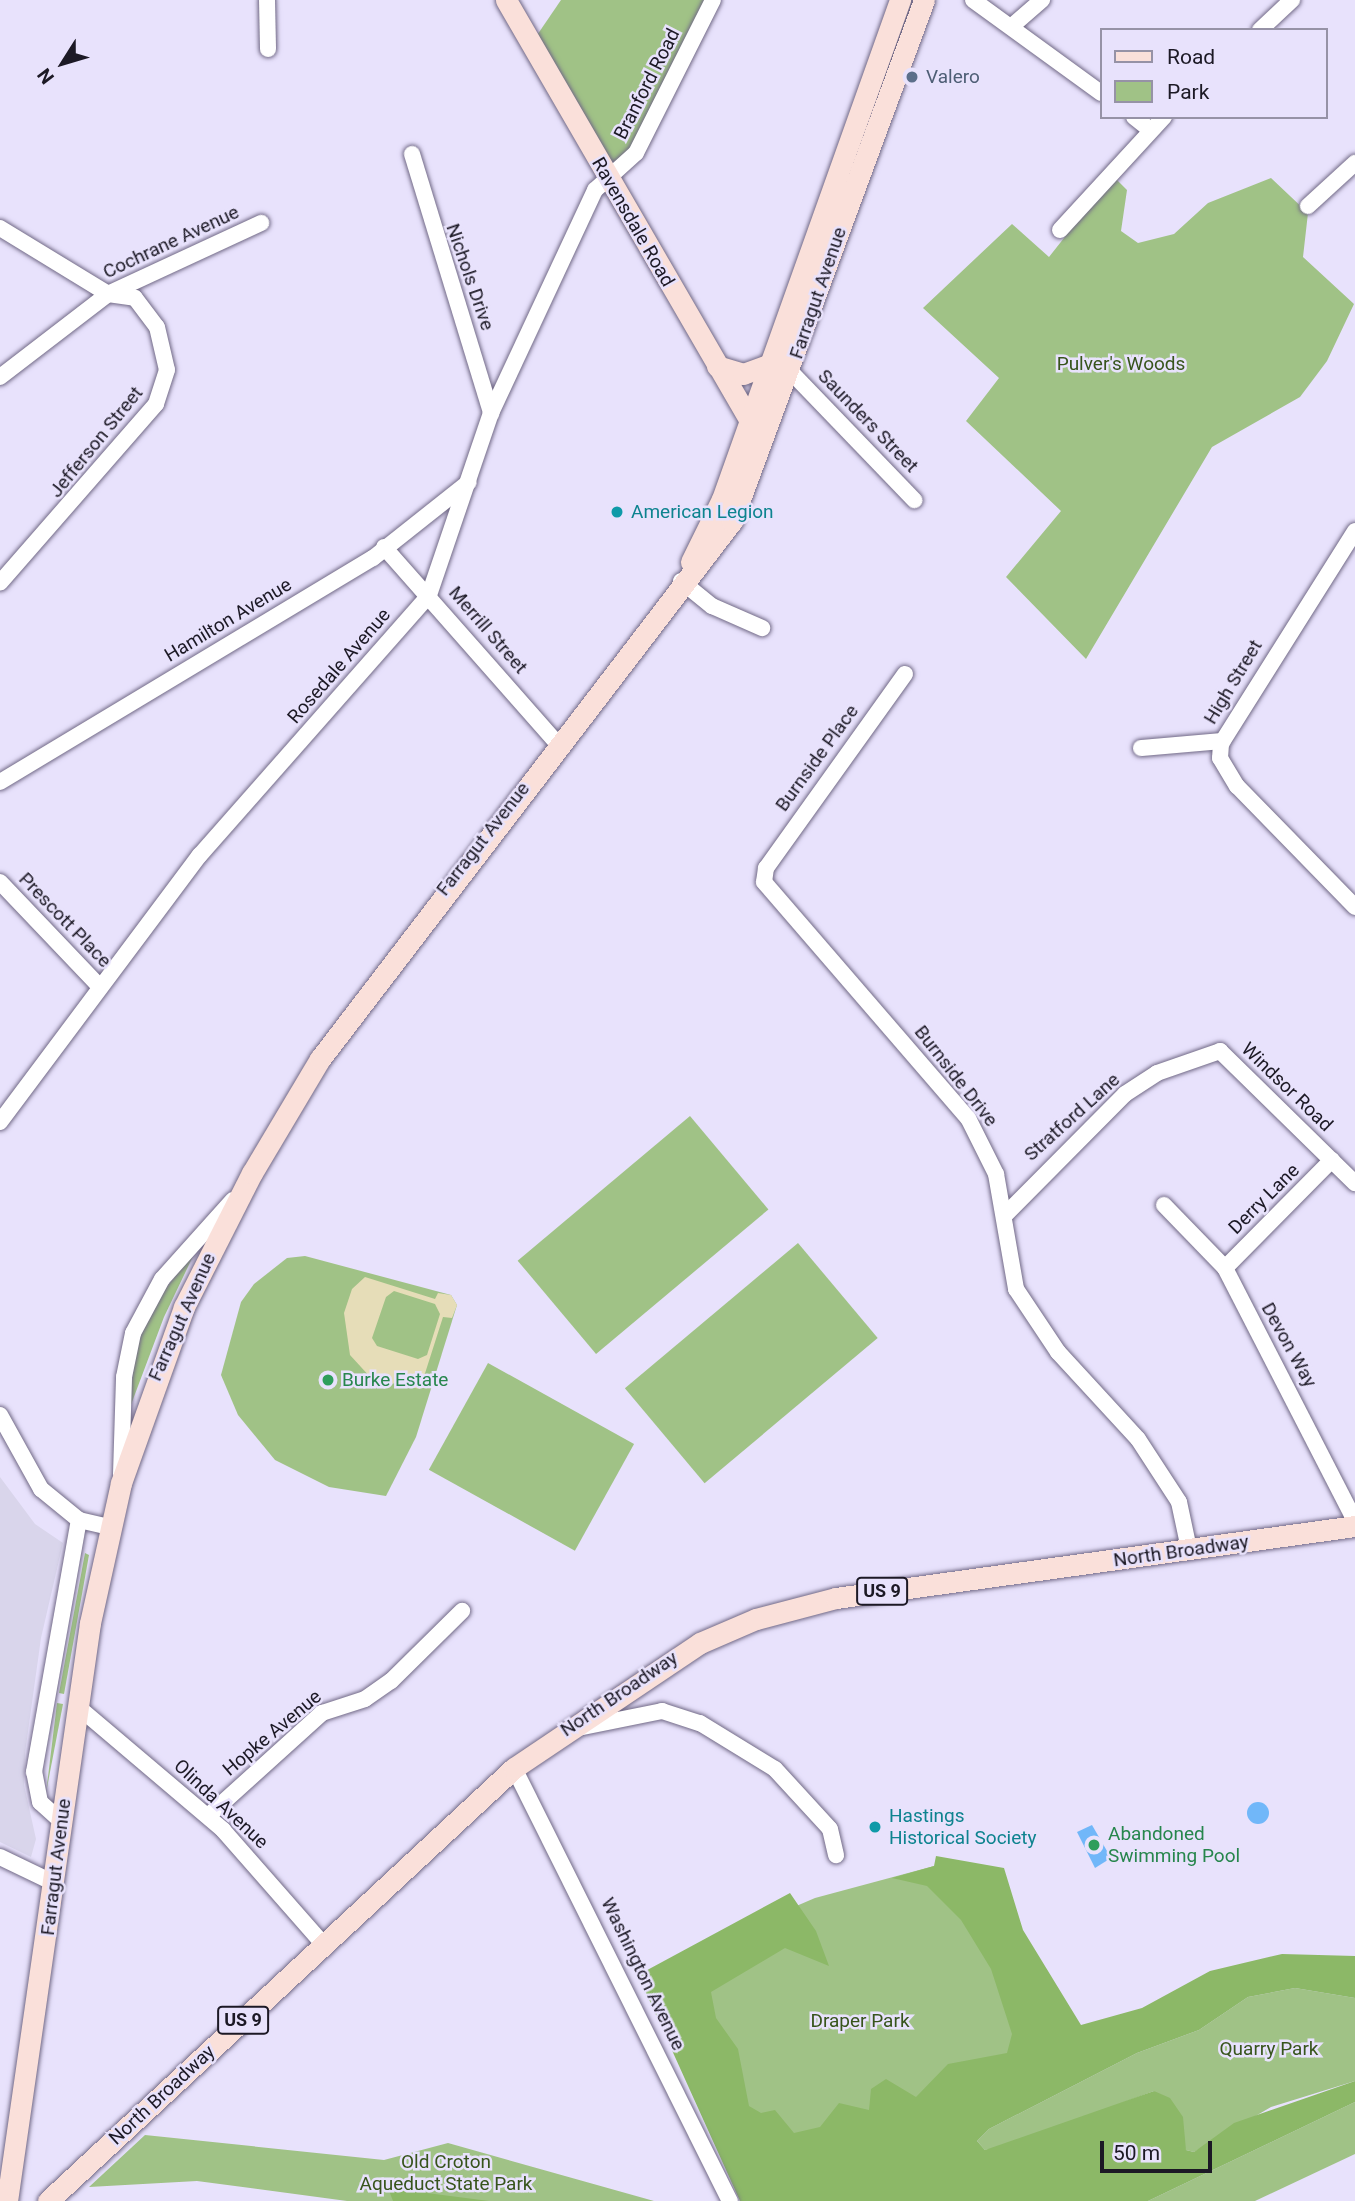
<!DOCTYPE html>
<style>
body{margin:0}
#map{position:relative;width:1355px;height:2201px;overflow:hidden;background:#e8e2fc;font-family:Roboto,sans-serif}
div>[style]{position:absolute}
.education>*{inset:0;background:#d9d5eb}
.green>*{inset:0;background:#a0c286;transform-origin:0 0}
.forest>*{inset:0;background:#8cb867}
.sand>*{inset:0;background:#e6ddb8}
.water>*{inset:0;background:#71b7f9}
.round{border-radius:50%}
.roads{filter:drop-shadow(0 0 2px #716986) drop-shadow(0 0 2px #716986)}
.minor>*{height:16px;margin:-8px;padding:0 8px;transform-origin:8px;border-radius:8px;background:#fff}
.major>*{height:21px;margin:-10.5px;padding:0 10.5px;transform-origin:10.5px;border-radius:10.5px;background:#fae0da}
.dots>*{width:19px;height:19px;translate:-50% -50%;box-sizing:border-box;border:4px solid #e8e2fc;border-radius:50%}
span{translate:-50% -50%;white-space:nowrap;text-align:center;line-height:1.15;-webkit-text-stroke:5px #e8e2fc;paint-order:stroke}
.shield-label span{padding:2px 5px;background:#e8e2fc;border:2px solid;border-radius:5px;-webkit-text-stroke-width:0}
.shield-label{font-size:18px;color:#1c1925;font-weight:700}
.service-label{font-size:19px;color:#4e5e75}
.left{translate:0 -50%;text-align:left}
.street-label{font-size:19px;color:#1c1925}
.park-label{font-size:19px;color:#37541c}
.culture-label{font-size:19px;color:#0d838f}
.leisure-label{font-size:19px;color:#27864d}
.legend{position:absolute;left:1100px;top:28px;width:228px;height:91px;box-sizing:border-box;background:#e8e2fc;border:2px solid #9692a6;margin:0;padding:9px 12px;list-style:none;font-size:21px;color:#1c1925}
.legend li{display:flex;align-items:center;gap:14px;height:35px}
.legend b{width:35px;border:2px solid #9692a6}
.north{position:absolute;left:28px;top:28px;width:70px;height:70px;-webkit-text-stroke:5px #e8e2fc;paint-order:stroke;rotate:233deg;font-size:19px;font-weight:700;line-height:28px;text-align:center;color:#1c1925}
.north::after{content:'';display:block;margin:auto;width:24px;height:32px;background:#1c1925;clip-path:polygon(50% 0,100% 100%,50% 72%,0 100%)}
.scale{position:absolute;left:1100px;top:2141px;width:112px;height:32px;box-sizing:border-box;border:4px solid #1c1925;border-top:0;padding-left:9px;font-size:21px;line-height:24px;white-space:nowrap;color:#1c1925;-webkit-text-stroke:5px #e8e2fc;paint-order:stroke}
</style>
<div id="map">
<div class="education">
<i style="clip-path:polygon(0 1477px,35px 1524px,63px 1543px,41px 1638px,25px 1753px,24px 1785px,36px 1839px,31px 1857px,0 1842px)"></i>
</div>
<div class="green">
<i style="clip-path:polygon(561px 0,705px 0,620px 172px,609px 181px,531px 44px)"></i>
<i style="clip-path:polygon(1113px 176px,1127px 190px,1121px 231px,1138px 243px,1174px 234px,1208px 203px,1271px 178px,1308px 213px,1303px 257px,1354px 304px,1327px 361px,1300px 397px,1212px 447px,1086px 659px,1006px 577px,1061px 511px,966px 421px,999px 378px,923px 308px,1012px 224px,1049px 257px)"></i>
<i style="left:690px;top:1116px;width:122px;height:225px;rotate:50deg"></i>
<i style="left:798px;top:1243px;width:124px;height:226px;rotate:50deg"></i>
<i style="clip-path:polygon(196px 1250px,164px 1317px,129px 1410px,136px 1344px,155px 1302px)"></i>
<i style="clip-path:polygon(305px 1256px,451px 1295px,457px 1305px,416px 1437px,386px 1496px,329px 1487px,275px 1460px,238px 1415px,221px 1375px,241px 1302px,254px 1284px,287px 1258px)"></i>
<i style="left:488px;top:1363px;width:167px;height:122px;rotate:29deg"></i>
<i style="clip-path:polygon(85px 1553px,89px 1555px,64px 1694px,59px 1693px)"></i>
<i style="clip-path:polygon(57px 1703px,63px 1704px,46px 1793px)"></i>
<i style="clip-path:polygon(934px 1866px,1055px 2055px,819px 2168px,713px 2114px,706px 1945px,815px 1898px)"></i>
<i style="clip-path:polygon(1295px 1988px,1355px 1998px,1355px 2081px,1271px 2107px,1194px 2152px,1186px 2150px,1154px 2091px,1009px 2145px,985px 2150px,977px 2141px,989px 2129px,1137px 2053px,1199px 2030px,1248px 1997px)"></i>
<i style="clip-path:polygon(1355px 2102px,1355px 2154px,1255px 2201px,1148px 2201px)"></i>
<i style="clip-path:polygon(145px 2135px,384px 2160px,448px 2143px,654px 2201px,347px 2201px,197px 2181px,89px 2187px)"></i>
</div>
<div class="forest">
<i style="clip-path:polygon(936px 1856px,1004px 1868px,1023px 1930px,1081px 2025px,1142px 2008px,1210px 1971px,1282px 1954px,1355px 1956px,1355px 1998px,1295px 1988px,1248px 1997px,1199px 2030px,1137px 2053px,989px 2129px,977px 2141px,985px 2150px,1154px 2091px,1170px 2098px,1183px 2117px,1186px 2150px,1194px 2152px,1234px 2123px,1355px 2081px,1355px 2102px,1148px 2201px,740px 2201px,638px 1975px,790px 1893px,816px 1931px,829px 1966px,785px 1948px,711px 1992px,716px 2018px,738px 2049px,749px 2106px,761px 2113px,775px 2110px,794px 2133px,820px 2127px,839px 2103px,869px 2110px,871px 2089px,886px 2079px,916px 2097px,948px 2064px,1007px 2053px,1012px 2034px,991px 1969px,961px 1920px,927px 1886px,892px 1878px,934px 1866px)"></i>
<i style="clip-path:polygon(388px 2188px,489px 2201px,393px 2201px)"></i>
</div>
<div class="sand">
<i style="clip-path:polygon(evenodd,365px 1277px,435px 1299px,438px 1293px,451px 1295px,457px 1305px,452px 1318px,443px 1317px,420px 1389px,372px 1379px,350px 1355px,344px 1313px,352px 1289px,365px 1277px,394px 1291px,435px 1304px,440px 1314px,427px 1355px,418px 1359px,377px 1346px,372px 1338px,386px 1297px,394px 1291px)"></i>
</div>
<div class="water">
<i class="round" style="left:1247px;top:1802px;width:22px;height:22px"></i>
<i style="clip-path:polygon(1092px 1825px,1111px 1858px,1095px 1868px,1077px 1832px)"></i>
</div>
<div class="roads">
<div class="minor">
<i style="left:267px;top:0;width:49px;rotate:88.8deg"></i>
<i style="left:973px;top:0;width:158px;rotate:36deg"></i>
<i style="left:1012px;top:26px;width:40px;rotate:-41deg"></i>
<i style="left:1260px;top:30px;width:44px;rotate:-43.2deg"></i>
<i style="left:1134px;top:117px;width:18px;rotate:38deg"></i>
<i style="left:412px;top:154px;width:271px;rotate:73deg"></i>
<i style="left:1308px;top:206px;width:64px;rotate:-42.5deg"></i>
<i style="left:0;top:228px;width:127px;rotate:31.4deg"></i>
<i style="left:108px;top:294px;width:27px;rotate:8deg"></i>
<i style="left:135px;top:298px;width:36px;rotate:53deg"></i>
<i style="left:157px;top:327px;width:44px;rotate:76.9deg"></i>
<i style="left:167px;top:370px;width:36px;rotate:108deg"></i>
<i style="left:156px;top:404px;width:237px;rotate:131.1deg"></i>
<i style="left:1060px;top:230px;width:154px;rotate:-47.4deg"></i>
<i style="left:791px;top:372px;width:178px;rotate:46.1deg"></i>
<i style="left:0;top:377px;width:136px;rotate:-37.5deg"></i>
<i style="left:108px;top:294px;width:169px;rotate:-24.9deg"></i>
<i style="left:1355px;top:531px;width:252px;rotate:122.2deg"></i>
<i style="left:1221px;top:744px;width:14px;rotate:94deg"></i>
<i style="left:1220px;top:758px;width:33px;rotate:59deg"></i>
<i style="left:1237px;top:786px;width:169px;rotate:45.7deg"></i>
<i style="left:384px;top:547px;width:261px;rotate:48.6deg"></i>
<i style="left:681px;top:581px;width:40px;rotate:39deg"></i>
<i style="left:712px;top:606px;width:55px;rotate:23.7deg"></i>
<i style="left:905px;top:674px;width:239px;rotate:125.6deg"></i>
<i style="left:766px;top:868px;width:14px;rotate:98deg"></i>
<i style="left:764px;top:882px;width:312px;rotate:49.2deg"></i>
<i style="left:968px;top:1118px;width:63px;rotate:63.4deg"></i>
<i style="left:996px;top:1174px;width:117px;rotate:80.1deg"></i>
<i style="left:1016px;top:1289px;width:76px;rotate:56.3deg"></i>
<i style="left:1058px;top:1352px;width:118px;rotate:47.4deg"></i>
<i style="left:1138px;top:1439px;width:75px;rotate:56.9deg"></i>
<i style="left:1179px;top:1502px;width:48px;rotate:78deg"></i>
<i style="left:1141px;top:748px;width:82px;rotate:-4.9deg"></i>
<i style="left:0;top:782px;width:435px;rotate:-31deg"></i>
<i style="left:373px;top:558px;width:122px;rotate:-38.4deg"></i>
<i style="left:0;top:882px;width:144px;rotate:46.4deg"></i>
<i style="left:0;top:1122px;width:334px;rotate:-53.2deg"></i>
<i style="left:200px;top:855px;width:346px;rotate:-48.6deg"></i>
<i style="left:429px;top:595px;width:192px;rotate:-71.2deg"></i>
<i style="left:491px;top:413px;width:246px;rotate:-65deg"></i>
<i style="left:595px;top:190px;width:55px;rotate:-42.1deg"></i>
<i style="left:636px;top:153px;width:171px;rotate:-63.3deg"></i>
<i style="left:1164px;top:1205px;width:88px;rotate:45.9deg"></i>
<i style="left:1225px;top:1268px;width:284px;rotate:62.8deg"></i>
<i style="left:1004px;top:1216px;width:172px;rotate:-45.2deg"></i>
<i style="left:1125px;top:1094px;width:38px;rotate:-33deg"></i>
<i style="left:1157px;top:1073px;width:67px;rotate:-19.2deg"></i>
<i style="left:1220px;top:1051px;width:189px;rotate:44.4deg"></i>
<i style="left:1225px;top:1268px;width:152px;rotate:-45.3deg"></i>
<i style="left:0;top:1415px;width:85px;rotate:61deg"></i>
<i style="left:41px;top:1489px;width:49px;rotate:39.2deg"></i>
<i style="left:79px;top:1520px;width:31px;rotate:13deg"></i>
<i style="left:121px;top:1474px;width:97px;rotate:-88.2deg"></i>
<i style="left:124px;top:1377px;width:45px;rotate:-78.4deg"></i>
<i style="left:133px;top:1333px;width:61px;rotate:-61.8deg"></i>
<i style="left:162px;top:1279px;width:106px;rotate:-48.1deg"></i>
<i style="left:77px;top:1706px;width:192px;rotate:40.3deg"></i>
<i style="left:223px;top:1830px;width:153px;rotate:48.7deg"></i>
<i style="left:578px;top:1728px;width:86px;rotate:-11.4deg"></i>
<i style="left:662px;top:1711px;width:40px;rotate:18deg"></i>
<i style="left:700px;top:1723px;width:88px;rotate:31.5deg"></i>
<i style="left:775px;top:1769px;width:81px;rotate:47.5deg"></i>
<i style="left:830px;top:1829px;width:27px;rotate:77deg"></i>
<i style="left:514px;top:1768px;width:484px;rotate:63.5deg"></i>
<i style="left:208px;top:1816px;width:154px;rotate:-42.1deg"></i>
<i style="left:322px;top:1713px;width:45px;rotate:-18deg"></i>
<i style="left:365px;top:1699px;width:32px;rotate:-35deg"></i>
<i style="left:391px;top:1681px;width:100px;rotate:-44.6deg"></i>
<i style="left:61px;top:1821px;width:28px;rotate:-138deg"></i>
<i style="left:40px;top:1802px;width:31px;rotate:-101deg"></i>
<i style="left:34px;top:1772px;width:256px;rotate:-79.9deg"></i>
<i style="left:0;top:1857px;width:60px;rotate:25.7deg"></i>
</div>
<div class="major">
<i style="left:506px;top:0;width:495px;rotate:59.9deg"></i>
<i style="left:717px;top:366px;width:27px;rotate:17deg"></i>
<i style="left:743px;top:374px;width:29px;rotate:-20deg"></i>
<i style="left:691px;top:562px;width:70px;rotate:-63.8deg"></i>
<i style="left:722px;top:499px;width:530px;rotate:-70.37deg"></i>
<i style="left:7px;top:2201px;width:584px;rotate:-81.83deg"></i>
<i style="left:90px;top:1623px;width:143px;rotate:-77.5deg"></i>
<i style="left:121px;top:1483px;width:187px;rotate:-70.3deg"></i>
<i style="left:184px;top:1307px;width:150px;rotate:-63.1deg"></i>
<i style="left:252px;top:1173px;width:133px;rotate:-59.2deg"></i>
<i style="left:320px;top:1059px;width:678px;rotate:-52.56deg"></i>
<i style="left:732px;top:521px;width:555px;rotate:-69.77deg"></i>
<i style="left:48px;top:2201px;width:636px;rotate:-42.9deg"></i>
<i style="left:514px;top:1768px;width:224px;rotate:-33.9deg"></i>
<i style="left:700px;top:1643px;width:61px;rotate:-23.2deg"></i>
<i style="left:756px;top:1619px;width:83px;rotate:-14.7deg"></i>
<i style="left:836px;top:1598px;width:524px;rotate:-7.9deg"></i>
</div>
</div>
<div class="dots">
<i style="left:912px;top:77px;background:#5c6f8a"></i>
<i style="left:617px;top:512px;background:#0f9aa8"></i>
<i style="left:328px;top:1380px;background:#2e9e5b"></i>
<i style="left:875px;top:1827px;background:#0f9aa8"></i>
<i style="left:1094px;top:1845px;background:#2e9e5b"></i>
</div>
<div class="shield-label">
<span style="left:882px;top:1591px">US 9</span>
<span style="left:243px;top:2020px">US 9</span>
</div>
<div class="service-label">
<span class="left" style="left:926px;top:77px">Valero</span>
</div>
<div class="street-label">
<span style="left:647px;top:84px;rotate:-63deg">Branford Road</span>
<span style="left:633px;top:222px;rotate:60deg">Ravensdale Road</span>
<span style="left:171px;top:242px;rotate:-25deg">Cochrane Avenue</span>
<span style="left:470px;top:277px;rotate:71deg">Nichols Drive</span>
<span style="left:818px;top:293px;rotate:-71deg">Farragut Avenue</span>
<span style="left:868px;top:421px;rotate:46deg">Saunders Street</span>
<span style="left:96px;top:442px;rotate:-51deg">Jefferson Street</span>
<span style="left:228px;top:620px;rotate:-31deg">Hamilton Avenue</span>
<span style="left:488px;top:630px;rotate:49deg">Merrill Street</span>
<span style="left:339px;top:666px;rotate:-49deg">Rosedale Avenue</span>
<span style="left:1233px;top:682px;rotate:-59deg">High Street</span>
<span style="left:817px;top:758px;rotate:-54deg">Burnside Place</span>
<span style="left:483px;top:839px;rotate:-52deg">Farragut Avenue</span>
<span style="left:65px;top:920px;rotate:46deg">Prescott Place</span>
<span style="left:956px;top:1076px;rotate:52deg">Burnside Drive</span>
<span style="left:1287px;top:1087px;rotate:44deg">Windsor Road</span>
<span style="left:1072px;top:1117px;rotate:-42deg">Stratford Lane</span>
<span style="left:1264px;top:1199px;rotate:-45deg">Derry Lane</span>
<span style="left:182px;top:1317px;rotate:-66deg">Farragut Avenue</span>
<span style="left:1289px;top:1345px;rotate:61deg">Devon Way</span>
<span style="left:1181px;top:1551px;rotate:-8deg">North Broadway</span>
<span style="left:619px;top:1694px;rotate:-34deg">North Broadway</span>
<span style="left:272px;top:1733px;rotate:-40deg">Hopke Avenue</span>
<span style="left:221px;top:1804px;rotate:43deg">Olinda Avenue</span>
<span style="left:56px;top:1867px;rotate:-83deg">Farragut Avenue</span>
<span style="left:643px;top:1974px;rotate:64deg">Washington Avenue</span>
<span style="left:162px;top:2095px;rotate:-43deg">North Broadway</span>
</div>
<div class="park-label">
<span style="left:1121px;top:364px">Pulver's Woods</span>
<span style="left:860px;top:2021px">Draper Park</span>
<span style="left:1269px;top:2049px">Quarry Park</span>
<span style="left:446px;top:2173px">Old Croton<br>Aqueduct State Park</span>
</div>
<div class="culture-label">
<span class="left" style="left:631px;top:512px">American Legion</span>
<span class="left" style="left:889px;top:1827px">Hastings<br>Historical Society</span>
</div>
<div class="leisure-label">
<span class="left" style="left:342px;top:1380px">Burke Estate</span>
<span class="left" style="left:1108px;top:1845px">Abandoned<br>Swimming Pool</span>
</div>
<ul class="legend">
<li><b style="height:9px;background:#fae0da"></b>Road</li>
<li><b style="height:19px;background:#a0c286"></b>Park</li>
</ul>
<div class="north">N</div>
<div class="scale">50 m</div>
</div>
